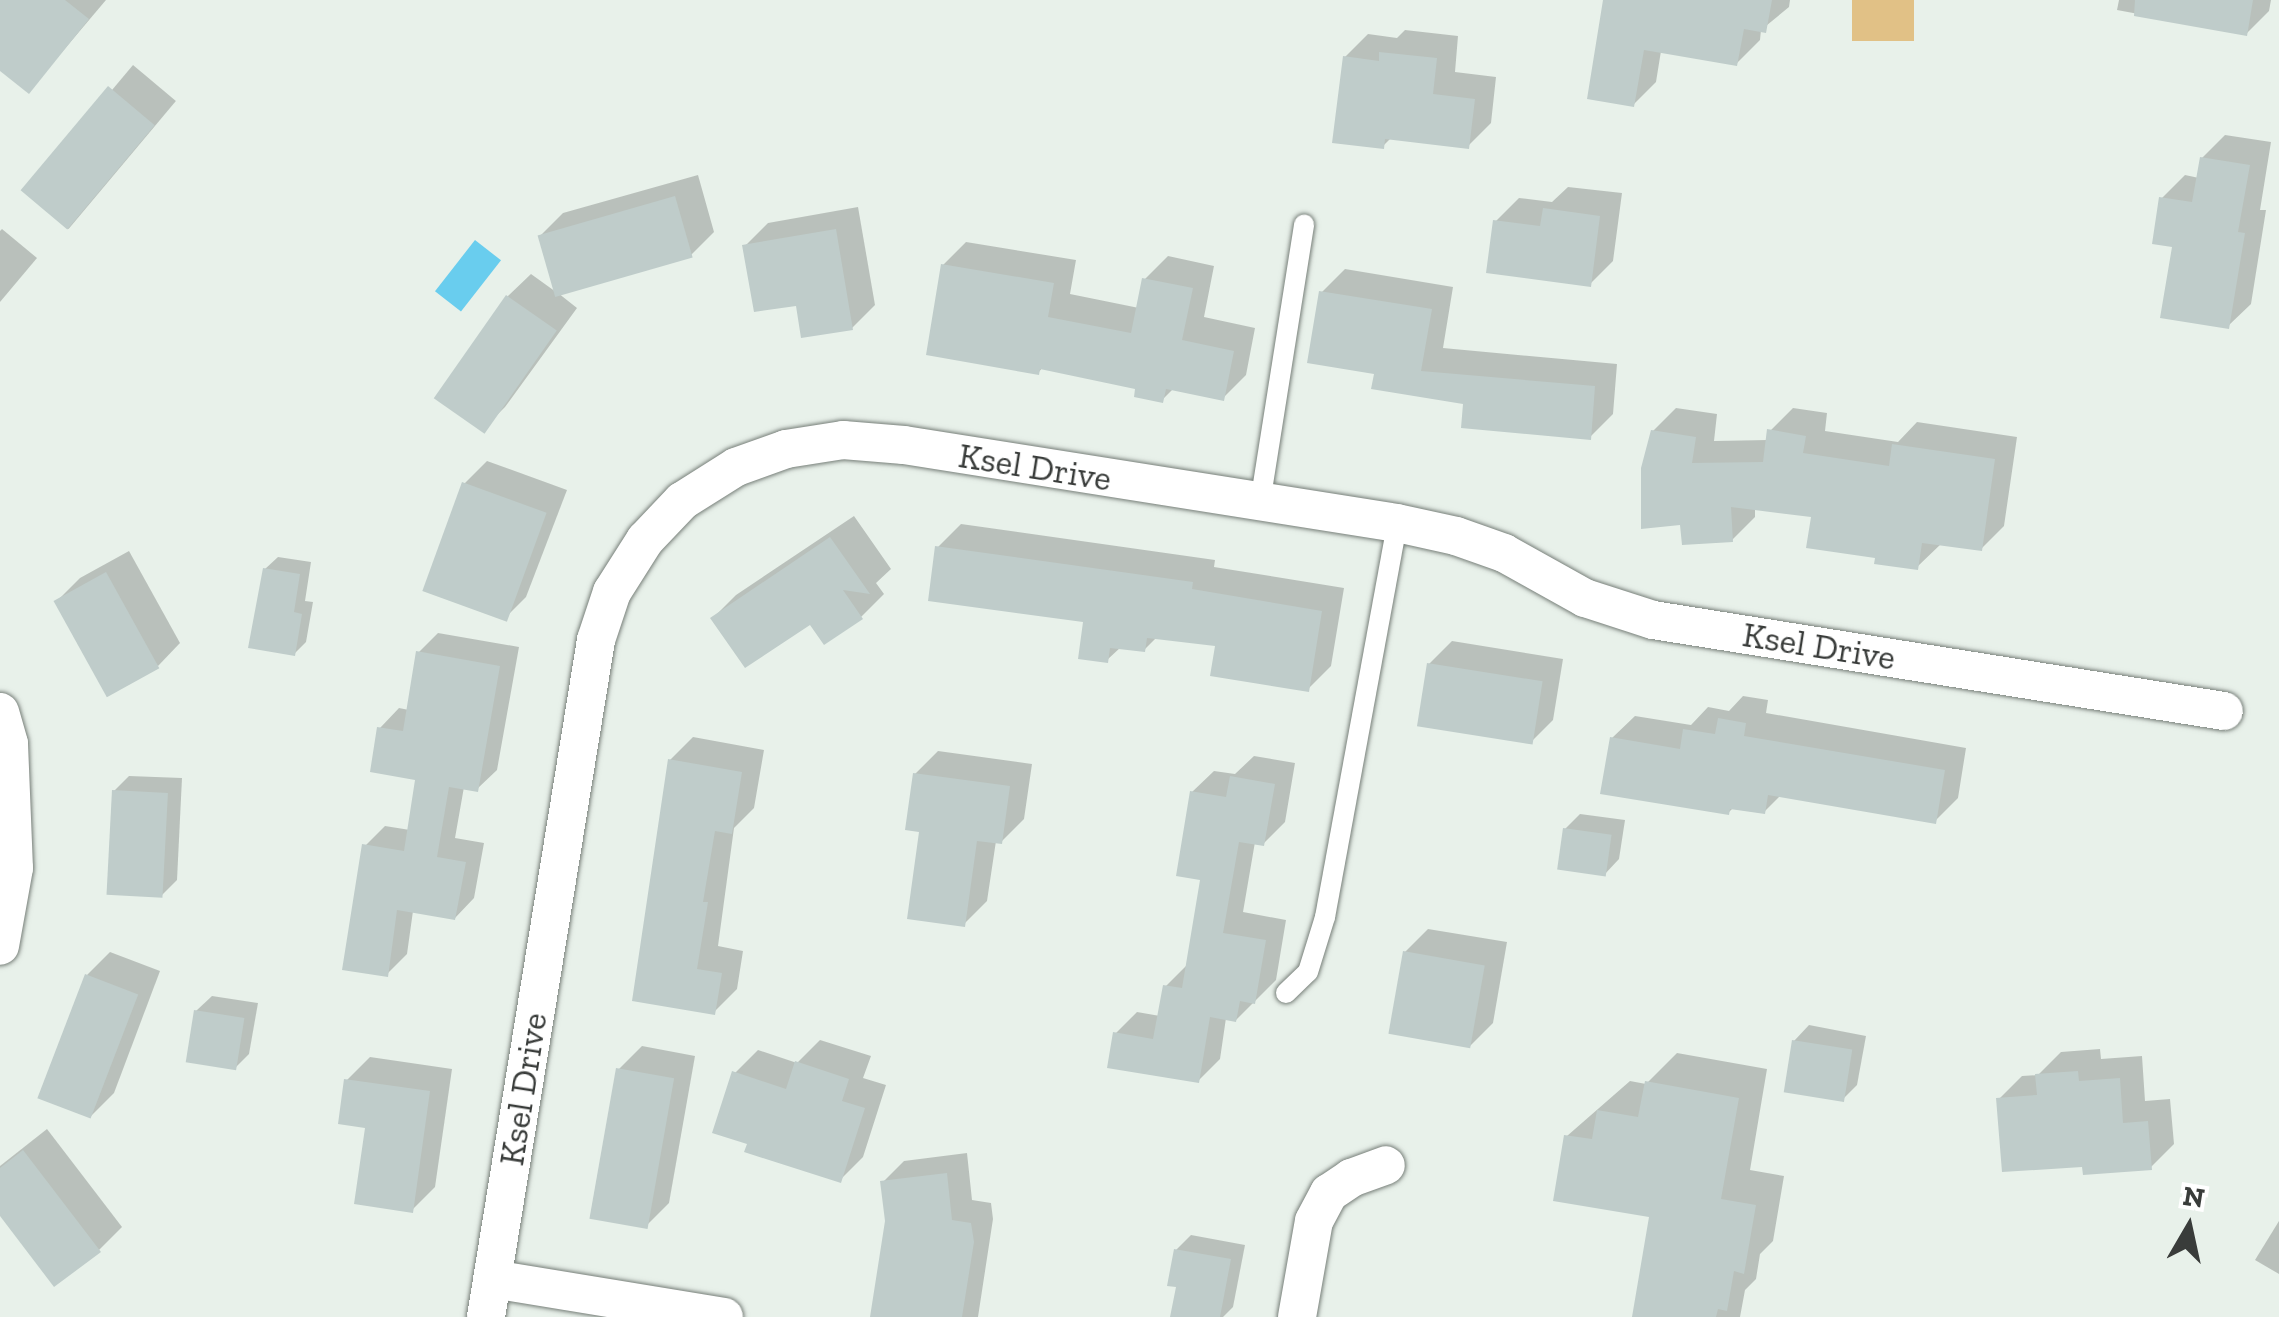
<!DOCTYPE html>
<style>
body{margin:0}
#map{position:relative;width:2279px;height:1317px;overflow:hidden;background:#e8f1ea;font-family:"Zilla Slab",serif}
div>[style]{position:absolute}
.green>*{inset:0;background:#e1c186;transform-origin:0 0}
.water>*{inset:0;background:#69cdee;transform-origin:0 0}
.shadow>*{inset:0;background:#0003;transform-origin:0 0}
.building>*{inset:0;background:#bfccca;transform-origin:0 0}
.roads{filter:drop-shadow(0 0 2px #777f79) drop-shadow(0 0 2px #777f79)}
.service>*{height:20px;margin:-10px;padding:0 10px;transform-origin:10px;border-radius:10px;background:#fff}
.minor>*{height:38px;margin:-19px;padding:0 19px;transform-origin:19px;border-radius:19px;background:#fff}
span{translate:-50% -50%;white-space:nowrap;text-align:center;line-height:1.15;-webkit-text-stroke:8px #fff;paint-order:stroke}
.street-label{font-size:35px;color:#393c3a}
.north{position:absolute;left:2139px;top:1177px;width:100px;height:100px;-webkit-text-stroke:8px #fff;paint-order:stroke;rotate:9deg;font-size:28px;font-weight:700;line-height:40px;text-align:center;color:#393c3a}
.north::after{content:'';display:block;margin:auto;width:35px;height:45px;background:#393c3a;clip-path:polygon(50% 0,100% 100%,50% 72%,0 100%)}
</style>
<div id="map">
<div class="green">
<i style="left:1852px;top:0;width:62px;height:41px"></i>
</div>
<div class="water">
<i style="left:475px;top:240px;width:33px;height:65px;rotate:38deg"></i>
</div>
<div class="shadow">
<i style="clip-path:polygon(0 0,106px 0,29px 91px,0 68px)"></i>
<i style="clip-path:polygon(1606px 0,1790px 0,1789px 7px,1761px 30px,1760px 40px,1737px 63px,1661px 51px,1656px 82px,1633px 105px)"></i>
<i style="clip-path:polygon(2119px 0,2271px 0,2269px 11px,2246px 34px,2117px 10px)"></i>
<i style="clip-path:polygon(1405px 30px,1458px 36px,1455px 72px,1496px 77px,1491px 123px,1468px 146px,1391px 138px,1383px 146px,1345px 57px,1368px 34px,1397px 38px)"></i>
<i style="left:133px;top:65px;width:56px;height:167px;rotate:40deg"></i>
<i style="clip-path:polygon(2225px 135px,2271px 142px,2260px 210px,2266px 210px,2251px 304px,2228px 326px,2175px 245px,2162px 198px,2185px 175px,2199px 178px,2202px 158px)"></i>
<i style="clip-path:polygon(698px 175px,714px 232px,691px 255px,558px 293px,577px 308px,505px 407px,482px 430px,438px 398px,508px 296px,531px 274px,556px 292px,540px 236px,563px 213px)"></i>
<i style="clip-path:polygon(1568px 187px,1622px 193px,1613px 261px,1590px 284px,1496px 221px,1519px 198px,1552px 202px)"></i>
<i style="clip-path:polygon(858px 207px,875px 305px,852px 328px,798px 303px,745px 246px,768px 223px)"></i>
<i style="clip-path:polygon(2px 229px,37px 258px,0 302px,0 231px)"></i>
<i style="clip-path:polygon(966px 242px,1076px 260px,1070px 294px,1139px 308px,1145px 279px,1168px 256px,1214px 266px,1204px 317px,1255px 328px,1246px 375px,1223px 398px,1174px 388px,1162px 400px,1138px 387px,1043px 367px,1038px 373px,943px 265px)"></i>
<i style="clip-path:polygon(1345px 269px,1453px 287px,1443px 348px,1617px 364px,1613px 414px,1590px 437px,1377px 371px,1322px 292px)"></i>
<i style="clip-path:polygon(1676px 408px,1717px 414px,1714px 441px,1768px 440px,1770px 431px,1793px 408px,1827px 413px,1825px 431px,1898px 442px,1917px 422px,2017px 437px,2004px 526px,1981px 549px,1942px 543px,1917px 567px,1878px 556px,1814px 515px,1755px 507px,1755px 517px,1732px 540px,1682px 523px,1653px 431px)"></i>
<i style="clip-path:polygon(487px 461px,567px 490px,526px 597px,503px 620px,464px 484px)"></i>
<i style="clip-path:polygon(854px 516px,891px 569px,876px 583px,884px 594px,861px 617px,811px 621px,713px 618px,736px 595px)"></i>
<i style="clip-path:polygon(961px 524px,1215px 560px,1214px 567px,1344px 588px,1331px 666px,1308px 689px,1218px 644px,1157px 637px,1144px 650px,1121px 647px,1107px 660px,1086px 620px,938px 547px)"></i>
<i style="clip-path:polygon(129px 551px,180px 643px,158px 666px,57px 601px,80px 578px)"></i>
<i style="clip-path:polygon(278px 557px,311px 562px,305px 601px,313px 602px,306px 642px,294px 654px,265px 569px)"></i>
<i style="clip-path:polygon(438px 633px,519px 647px,497px 770px,477px 789px,464px 787px,455px 838px,484px 843px,474px 898px,455px 918px,413px 911px,407px 954px,387px 974px,365px 846px,385px 826px,410px 830px,418px 778px,380px 728px,399px 708px,409px 710px,418px 653px)"></i>
<i style="clip-path:polygon(1452px 641px,1563px 659px,1553px 720px,1530px 743px,1429px 664px)"></i>
<i style="clip-path:polygon(1743px 696px,1768px 700px,1766px 713px,1966px 748px,1958px 798px,1935px 821px,1782px 794px,1764px 812px,1734px 807px,1728px 813px,1612px 738px,1635px 716px,1691px 725px,1708px 707px,1729px 711px)"></i>
<i style="clip-path:polygon(693px 737px,764px 750px,754px 808px,734px 828px,718px 946px,743px 951px,737px 989px,714px 1012px,635px 999px,670px 760px)"></i>
<i style="clip-path:polygon(938px 751px,1032px 764px,1024px 819px,1001px 842px,996px 841px,987px 901px,964px 924px,922px 830px,915px 774px)"></i>
<i style="clip-path:polygon(1254px 756px,1295px 763px,1285px 822px,1263px 844px,1255px 842px,1243px 912px,1286px 920px,1276px 980px,1236px 1020px,1226px 1018px,1220px 1059px,1198px 1081px,1116px 1033px,1137px 1012px,1160px 1016px,1166px 986px,1187px 965px,1203px 878px,1192px 792px,1214px 771px,1235px 774px)"></i>
<i style="clip-path:polygon(129px 776px,182px 778px,177px 880px,162px 895px,114px 791px)"></i>
<i style="clip-path:polygon(1580px 814px,1625px 820px,1619px 859px,1604px 875px,1565px 829px)"></i>
<i style="clip-path:polygon(1428px 929px,1507px 942px,1493px 1023px,1470px 1046px,1405px 952px)"></i>
<i style="clip-path:polygon(110px 952px,160px 971px,114px 1093px,91px 1116px,87px 975px)"></i>
<i style="clip-path:polygon(212px 996px,258px 1003px,249px 1054px,234px 1069px,196px 1011px)"></i>
<i style="clip-path:polygon(1809px 1025px,1866px 1036px,1857px 1085px,1842px 1100px,1794px 1041px)"></i>
<i style="clip-path:polygon(820px 1040px,871px 1056px,863px 1078px,886px 1085px,863px 1157px,840px 1180px,750px 1142px,735px 1073px,758px 1050px,797px 1063px)"></i>
<i style="clip-path:polygon(642px 1046px,695px 1056px,669px 1203px,646px 1226px,619px 1069px)"></i>
<i style="clip-path:polygon(2100px 1049px,2101px 1059px,2142px 1056px,2145px 1101px,2170px 1099px,2174px 1144px,2151px 1167px,2084px 1164px,1999px 1099px,2022px 1076px,2038px 1075px,2061px 1052px)"></i>
<i style="clip-path:polygon(1677px 1053px,1767px 1069px,1750px 1170px,1784px 1176px,1773px 1241px,1760px 1254px,1756px 1279px,1745px 1290px,1740px 1317px,1634px 1317px,1652px 1215px,1567px 1136px,1630px 1081px,1646px 1084px)"></i>
<i style="clip-path:polygon(370px 1057px,452px 1069px,435px 1187px,412px 1210px,347px 1080px)"></i>
<i style="clip-path:polygon(47px 1129px,122px 1227px,99px 1250px,0 1212px,0 1166px)"></i>
<i style="clip-path:polygon(967px 1153px,972px 1200px,991px 1203px,993px 1219px,978px 1317px,872px 1317px,888px 1221px,883px 1182px,904px 1161px)"></i>
<i style="clip-path:polygon(2279px 1221px,2279px 1274px,2255px 1260px)"></i>
<i style="clip-path:polygon(1191px 1235px,1245px 1245px,1233px 1307px,1223px 1317px,1190px 1317px,1179px 1285px,1176px 1250px)"></i>
</div>
<div class="building">
<i style="clip-path:polygon(0 0,65px 0,89px 19px,29px 94px,0 71px)"></i>
<i style="clip-path:polygon(1603px 0,1772px 0,1766px 33px,1744px 29px,1737px 66px,1644px 50px,1634px 107px,1587px 99px)"></i>
<i style="clip-path:polygon(2135px 0,2253px 0,2247px 36px,2134px 16px)"></i>
<i style="clip-path:polygon(1379px 52px,1437px 58px,1433px 94px,1475px 99px,1469px 149px,1385px 139px,1384px 149px,1332px 143px,1343px 56px,1379px 61px)"></i>
<i style="left:108px;top:86px;width:61px;height:136px;rotate:40deg"></i>
<i style="clip-path:polygon(2200px 157px,2250px 165px,2238px 232px,2245px 233px,2229px 329px,2160px 318px,2172px 247px,2152px 244px,2159px 197px,2192px 202px)"></i>
<i style="left:675px;top:196px;width:64px;height:143px;rotate:74deg"></i>
<i style="clip-path:polygon(1543px 208px,1600px 216px,1591px 287px,1486px 273px,1493px 220px,1540px 226px)"></i>
<i style="clip-path:polygon(836px 229px,853px 330px,801px 338px,796px 306px,754px 312px,742px 245px)"></i>
<i style="clip-path:polygon(941px 264px,1054px 283px,1048px 317px,1131px 333px,1142px 278px,1193px 288px,1182px 340px,1234px 351px,1224px 401px,1166px 389px,1163px 403px,1134px 397px,1135px 389px,1040px 369px,1039px 375px,926px 355px)"></i>
<i style="clip-path:polygon(1319px 291px,1432px 309px,1421px 371px,1595px 386px,1591px 440px,1461px 428px,1463px 404px,1371px 389px,1374px 374px,1307px 363px)"></i>
<i style="left:506px;top:295px;width:62px;height:126px;rotate:35deg"></i>
<i style="clip-path:polygon(1767px 429px,1806px 436px,1803px 453px,1889px 466px,1892px 444px,1995px 459px,1982px 551px,1922px 543px,1918px 570px,1874px 564px,1875px 558px,1806px 548px,1811px 517px,1731px 507px,1733px 542px,1682px 545px,1680px 525px,1641px 529px,1641px 468px,1651px 430px,1696px 437px,1692px 463px,1763px 462px)"></i>
<i style="left:462px;top:482px;width:90px;height:116px;rotate:20deg"></i>
<i style="clip-path:polygon(830px 537px,870px 594px,843px 590px,863px 619px,824px 645px,810px 625px,745px 668px,710px 618px)"></i>
<i style="clip-path:polygon(935px 546px,1193px 582px,1192px 589px,1322px 611px,1309px 692px,1210px 676px,1215px 646px,1147px 638px,1145px 652px,1110px 648px,1108px 663px,1078px 659px,1083px 622px,928px 601px)"></i>
<i style="clip-path:polygon(263px 568px,300px 574px,294px 612px,302px 614px,295px 656px,248px 648px)"></i>
<i style="left:106px;top:572px;width:110px;height:60px;rotate:61deg"></i>
<i style="clip-path:polygon(416px 651px,500px 666px,478px 792px,449px 787px,437px 857px,466px 862px,455px 920px,397px 910px,388px 977px,342px 970px,362px 844px,404px 851px,415px 780px,370px 772px,377px 727px,403px 731px)"></i>
<i style="left:1427px;top:663px;width:117px;height:64px;rotate:9deg"></i>
<i style="clip-path:polygon(1718px 718px,1746px 723px,1744px 736px,1945px 770px,1936px 824px,1768px 795px,1765px 814px,1730px 809px,1729px 815px,1600px 794px,1610px 737px,1680px 749px,1683px 729px,1715px 734px)"></i>
<i style="clip-path:polygon(668px 759px,742px 772px,732px 834px,715px 831px,703px 902px,708px 902px,697px 969px,722px 973px,715px 1015px,632px 1001px)"></i>
<i style="clip-path:polygon(913px 773px,1010px 786px,1002px 844px,977px 841px,965px 927px,907px 919px,919px 832px,905px 830px)"></i>
<i style="clip-path:polygon(1230px 776px,1275px 784px,1264px 846px,1239px 842px,1223px 933px,1266px 940px,1255px 1004px,1240px 1001px,1236px 1022px,1210px 1017px,1199px 1083px,1107px 1068px,1113px 1032px,1153px 1039px,1163px 985px,1182px 988px,1200px 880px,1176px 876px,1190px 791px,1226px 797px)"></i>
<i style="left:112px;top:790px;width:56px;height:105px;rotate:3deg"></i>
<i style="left:1563px;top:828px;width:49px;height:42px;rotate:8deg"></i>
<i style="left:1403px;top:951px;width:83px;height:84px;rotate:10deg"></i>
<i style="left:85px;top:974px;width:57px;height:133px;rotate:21deg"></i>
<i style="left:194px;top:1010px;width:51px;height:53px;rotate:9deg"></i>
<i style="left:1792px;top:1040px;width:61px;height:53px;rotate:9deg"></i>
<i style="clip-path:polygon(795px 1061px,849px 1079px,842px 1101px,865px 1108px,841px 1183px,744px 1152px,747px 1144px,712px 1133px,732px 1071px,786px 1089px)"></i>
<i style="left:616px;top:1068px;width:59px;height:153px;rotate:10deg"></i>
<i style="clip-path:polygon(2078px 1071px,2079px 1081px,2120px 1078px,2123px 1123px,2148px 1121px,2152px 1170px,2083px 1175px,2082px 1167px,2002px 1172px,1996px 1098px,2037px 1095px,2035px 1074px)"></i>
<i style="clip-path:polygon(344px 1079px,430px 1091px,413px 1213px,354px 1204px,365px 1128px,338px 1124px)"></i>
<i style="clip-path:polygon(1645px 1081px,1739px 1098px,1721px 1199px,1756px 1205px,1744px 1274px,1734px 1271px,1727px 1311px,1718px 1309px,1716px 1317px,1632px 1317px,1649px 1217px,1553px 1201px,1564px 1135px,1592px 1139px,1597px 1110px,1638px 1117px)"></i>
<i style="clip-path:polygon(23px 1150px,101px 1252px,54px 1287px,0 1216px,0 1168px)"></i>
<i style="clip-path:polygon(947px 1173px,952px 1220px,971px 1223px,974px 1242px,962px 1317px,870px 1317px,885px 1221px,880px 1181px)"></i>
<i style="clip-path:polygon(1174px 1249px,1231px 1259px,1220px 1317px,1170px 1317px,1176px 1287px,1167px 1286px)"></i>
</div>
<div class="roads">
<div class="service">
<i style="left:1260px;top:503px;width:282px;rotate:-81deg"></i>
<i style="left:1286px;top:993px;width:30px;rotate:-44deg"></i>
<i style="left:1308px;top:972px;width:58px;rotate:-72.8deg"></i>
<i style="left:1325px;top:917px;width:401px;rotate:-79.6deg"></i>
</div>
<div class="minor">
<i style="left:0;top:712px;width:33px;rotate:74deg"></i>
<i style="left:9px;top:744px;width:124px;rotate:87.7deg"></i>
<i style="left:14px;top:868px;width:79px;rotate:100.2deg"></i>
<i style="left:493px;top:1279px;width:234px;rotate:9.3deg"></i>
<i style="left:486px;top:1317px;width:686px;rotate:-80.77deg"></i>
<i style="left:596px;top:640px;width:51px;rotate:-71.6deg"></i>
<i style="left:612px;top:592px;width:62px;rotate:-57.6deg"></i>
<i style="left:645px;top:540px;width:54px;rotate:-46.5deg"></i>
<i style="left:682px;top:501px;width:64px;rotate:-32.2deg"></i>
<i style="left:736px;top:467px;width:53px;rotate:-19.8deg"></i>
<i style="left:786px;top:449px;width:58px;rotate:-9deg"></i>
<i style="left:843px;top:440px;width:61px;rotate:4.7deg"></i>
<i style="left:904px;top:445px;width:499px;rotate:9deg"></i>
<i style="left:1397px;top:523px;width:60px;rotate:12.4deg"></i>
<i style="left:1456px;top:536px;width:51px;rotate:19.5deg"></i>
<i style="left:1504px;top:553px;width:93px;rotate:29.1deg"></i>
<i style="left:1585px;top:598px;width:71px;rotate:17.9deg"></i>
<i style="left:1653px;top:620px;width:578px;rotate:9.06deg"></i>
<i style="left:1297px;top:1317px;width:97px;rotate:-80deg"></i>
<i style="left:1314px;top:1221px;width:32px;rotate:-62deg"></i>
<i style="left:1329px;top:1193px;width:27px;rotate:-34deg"></i>
<i style="left:1351px;top:1178px;width:37px;rotate:-20deg"></i>
</div>
</div>
<div class="street-label">
<span style="left:1035px;top:467px;rotate:9deg">Ksel Drive</span>
<span style="left:1819px;top:646px;rotate:9deg">Ksel Drive</span>
<span style="left:523px;top:1089px;rotate:-81deg">Ksel Drive</span>
</div>
<div class="north">N</div>
</div>
